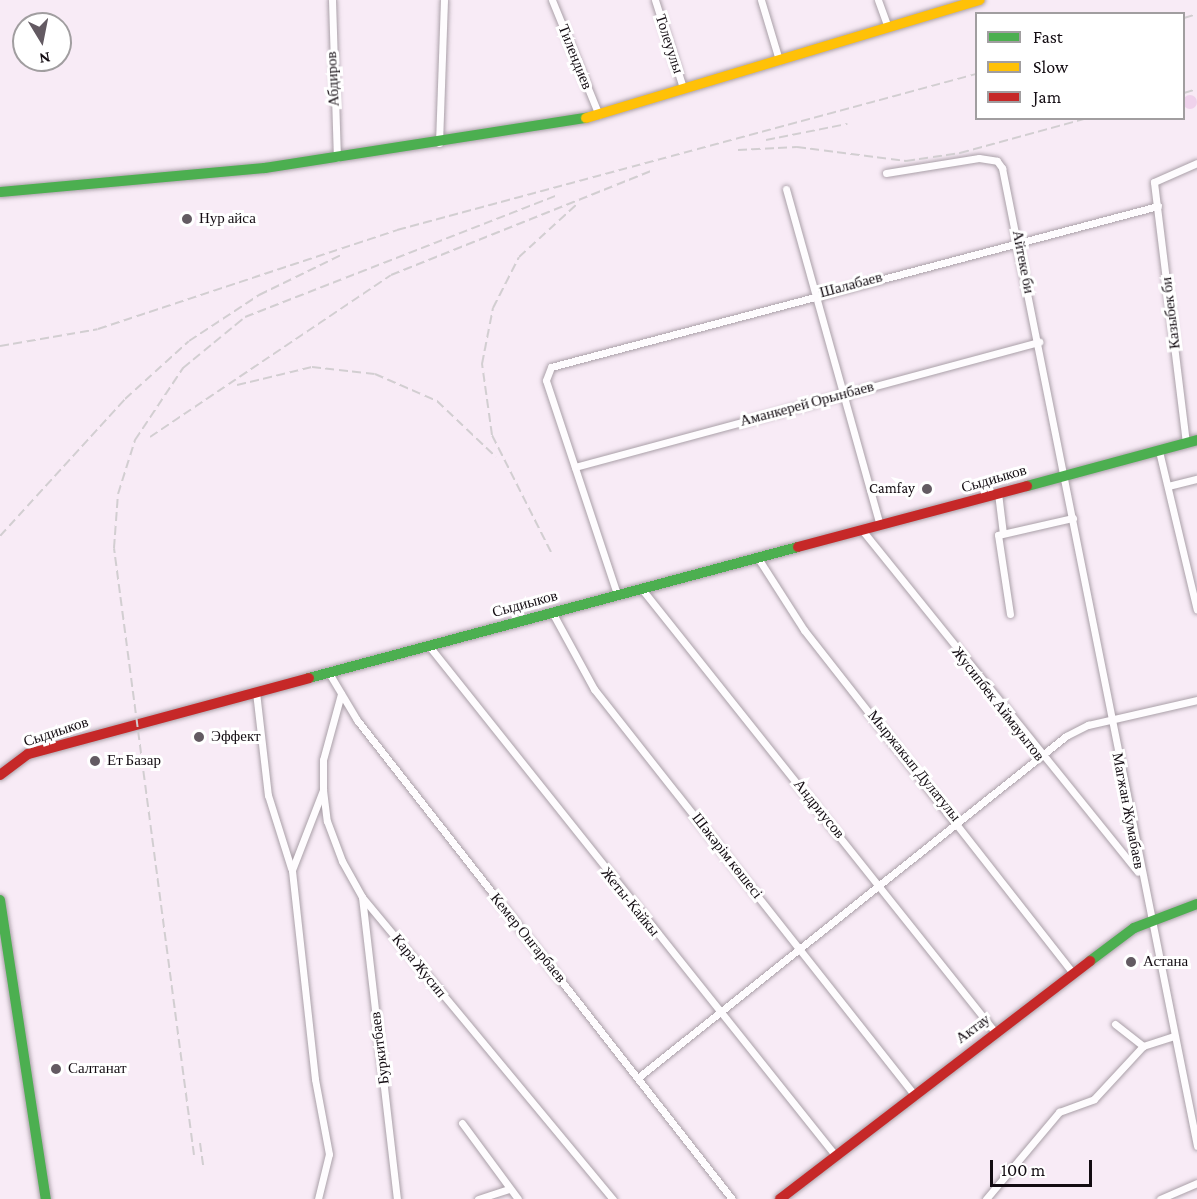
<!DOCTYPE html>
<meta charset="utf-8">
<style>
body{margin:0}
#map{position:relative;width:1197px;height:1199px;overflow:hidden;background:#f8ebf6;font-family:"Crimson Pro",serif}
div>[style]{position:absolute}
.green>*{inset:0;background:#efd2ec}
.round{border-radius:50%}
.roads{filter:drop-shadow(0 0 2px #aaa0a8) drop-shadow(0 0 2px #aaa0a8)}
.street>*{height:7px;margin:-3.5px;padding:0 3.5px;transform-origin:3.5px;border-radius:3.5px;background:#fefcfe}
.fast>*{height:10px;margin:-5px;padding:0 5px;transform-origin:5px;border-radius:5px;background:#4caf50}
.slow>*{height:10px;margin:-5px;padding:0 5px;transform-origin:5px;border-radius:5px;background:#ffc107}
.jam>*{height:10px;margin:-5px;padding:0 5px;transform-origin:5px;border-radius:5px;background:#c62828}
.rail>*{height:2px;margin-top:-1px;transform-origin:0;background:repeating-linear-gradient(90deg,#d2ced1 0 9px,transparent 0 13.5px)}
.dots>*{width:16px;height:16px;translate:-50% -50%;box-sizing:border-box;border:3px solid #fff;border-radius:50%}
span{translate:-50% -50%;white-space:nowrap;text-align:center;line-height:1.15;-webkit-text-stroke:6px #fff;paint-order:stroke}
.street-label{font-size:15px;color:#130c12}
.poi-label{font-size:15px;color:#130c12}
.left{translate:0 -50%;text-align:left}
.right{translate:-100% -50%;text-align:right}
.legend{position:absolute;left:975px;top:12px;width:210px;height:108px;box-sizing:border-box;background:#fff;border:2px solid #a19ea0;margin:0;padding:8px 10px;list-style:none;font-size:18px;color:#130c12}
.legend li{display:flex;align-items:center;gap:12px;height:30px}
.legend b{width:30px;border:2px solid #a19ea0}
.north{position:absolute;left:12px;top:12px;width:60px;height:60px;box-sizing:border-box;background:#fff;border:2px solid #a19ea0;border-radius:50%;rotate:170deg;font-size:16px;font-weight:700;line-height:24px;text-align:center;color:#130c12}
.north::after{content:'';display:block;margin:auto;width:21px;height:27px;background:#635a62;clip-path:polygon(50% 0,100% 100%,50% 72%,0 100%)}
.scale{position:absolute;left:990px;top:1160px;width:102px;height:27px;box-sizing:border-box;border:3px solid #130c12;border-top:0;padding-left:8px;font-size:18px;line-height:21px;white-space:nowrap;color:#130c12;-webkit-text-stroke:4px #fff;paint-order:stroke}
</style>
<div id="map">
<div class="green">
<i class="round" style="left:1183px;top:95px;width:14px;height:14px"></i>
</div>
<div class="roads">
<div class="street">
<i style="left:332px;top:0;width:158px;rotate:88.2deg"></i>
<i style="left:552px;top:0;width:124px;rotate:67.8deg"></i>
<i style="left:655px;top:0;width:92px;rotate:72.3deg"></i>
<i style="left:761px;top:0;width:63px;rotate:73.3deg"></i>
<i style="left:878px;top:0;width:29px;rotate:70deg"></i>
<i style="left:439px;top:143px;width:143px;rotate:-88deg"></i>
<i style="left:886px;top:173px;width:94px;rotate:-9.2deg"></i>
<i style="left:979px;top:158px;width:18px;rotate:9deg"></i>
<i style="left:997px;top:161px;width:9px;rotate:54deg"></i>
<i style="left:1002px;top:168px;width:997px;rotate:78.72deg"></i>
<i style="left:786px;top:189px;width:349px;rotate:74.4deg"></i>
<i style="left:1186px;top:443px;width:263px;rotate:-97deg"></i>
<i style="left:1154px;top:182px;width:47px;rotate:-23.8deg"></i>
<i style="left:1159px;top:451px;width:163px;rotate:76.6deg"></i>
<i style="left:575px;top:467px;width:481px;rotate:-15.1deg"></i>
<i style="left:1168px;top:486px;width:30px;rotate:-14deg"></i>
<i style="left:998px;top:493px;width:39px;rotate:83deg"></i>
<i style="left:862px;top:530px;width:439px;rotate:51.1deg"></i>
<i style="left:758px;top:558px;width:85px;rotate:57.4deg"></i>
<i style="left:804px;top:630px;width:436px;rotate:51.9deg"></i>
<i style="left:641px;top:588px;width:568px;rotate:51.43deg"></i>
<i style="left:617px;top:594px;width:225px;rotate:-108.4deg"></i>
<i style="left:546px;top:380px;width:14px;rotate:-69deg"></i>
<i style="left:551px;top:367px;width:628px;rotate:-14.86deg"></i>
<i style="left:552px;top:612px;width:88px;rotate:61.4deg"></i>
<i style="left:594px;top:689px;width:515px;rotate:51.71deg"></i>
<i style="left:1010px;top:614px;width:80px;rotate:-98.6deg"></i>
<i style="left:998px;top:535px;width:77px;rotate:-12.8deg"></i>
<i style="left:429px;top:646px;width:651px;rotate:51.42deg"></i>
<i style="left:329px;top:673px;width:55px;rotate:59.2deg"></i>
<i style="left:357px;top:720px;width:608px;rotate:51.94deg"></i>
<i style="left:256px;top:692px;width:104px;rotate:83.4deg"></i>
<i style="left:268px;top:795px;width:77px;rotate:72.5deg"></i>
<i style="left:341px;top:694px;width:68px;rotate:105.3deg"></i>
<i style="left:323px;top:760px;width:30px;rotate:90deg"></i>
<i style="left:323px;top:790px;width:31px;rotate:83deg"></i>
<i style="left:327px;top:821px;width:43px;rotate:69.4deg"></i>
<i style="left:342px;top:861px;width:41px;rotate:60.9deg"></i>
<i style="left:362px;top:897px;width:393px;rotate:50.3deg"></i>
<i style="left:362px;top:897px;width:304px;rotate:83.4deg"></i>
<i style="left:1115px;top:1024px;width:36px;rotate:38deg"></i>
<i style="left:640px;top:1076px;width:545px;rotate:-38.59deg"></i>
<i style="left:1066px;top:736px;width:25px;rotate:-27deg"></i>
<i style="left:1088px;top:725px;width:112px;rotate:-12.9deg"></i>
<i style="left:462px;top:1123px;width:94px;rotate:53.6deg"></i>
<i style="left:318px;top:1199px;width:46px;rotate:-76.3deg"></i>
<i style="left:329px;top:1154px;width:76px;rotate:-100.6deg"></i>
<i style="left:315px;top:1079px;width:210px;rotate:-96.3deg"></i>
<i style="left:292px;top:870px;width:86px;rotate:-68.8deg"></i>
<i style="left:478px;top:1199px;width:32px;rotate:-18deg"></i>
<i style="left:986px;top:1199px;width:114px;rotate:-50deg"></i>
<i style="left:1059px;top:1112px;width:37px;rotate:-20deg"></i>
<i style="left:1094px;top:1099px;width:72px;rotate:-47.2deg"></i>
<i style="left:1143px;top:1046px;width:33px;rotate:-18deg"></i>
<i style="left:1160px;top:1199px;width:40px;rotate:-23.4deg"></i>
</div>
<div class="fast">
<i style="left:0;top:192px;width:266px;rotate:-5.2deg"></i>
<i style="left:265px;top:168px;width:325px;rotate:-8.9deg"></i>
<i style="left:1027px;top:486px;width:176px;rotate:-15.1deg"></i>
<i style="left:309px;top:678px;width:506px;rotate:-15deg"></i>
<i style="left:0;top:900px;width:303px;rotate:81.3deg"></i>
<i style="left:1090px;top:961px;width:55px;rotate:-36.9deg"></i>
<i style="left:1134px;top:928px;width:67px;rotate:-20.9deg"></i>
</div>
<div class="slow">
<i style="left:586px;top:118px;width:411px;rotate:-16.7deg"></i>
</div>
<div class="jam">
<i style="left:798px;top:547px;width:237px;rotate:-14.9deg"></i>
<i style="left:0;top:775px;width:35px;rotate:-37deg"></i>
<i style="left:28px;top:754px;width:291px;rotate:-15.1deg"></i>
<i style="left:780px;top:1199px;width:391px;rotate:-37.5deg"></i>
</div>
</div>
<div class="rail">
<i style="left:1184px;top:18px;width:14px;rotate:-17deg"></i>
<i style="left:1184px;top:93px;width:14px;rotate:-17deg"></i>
<i style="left:766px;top:140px;width:83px;rotate:-11.2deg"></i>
<i style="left:738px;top:150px;width:59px;rotate:-2.9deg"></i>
<i style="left:797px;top:147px;width:110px;rotate:7.3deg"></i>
<i style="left:906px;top:161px;width:55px;rotate:-8.4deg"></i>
<i style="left:960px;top:153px;width:133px;rotate:-15.3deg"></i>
<i style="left:0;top:346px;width:99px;rotate:-9.8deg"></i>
<i style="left:98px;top:329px;width:315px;rotate:-18.3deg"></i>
<i style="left:397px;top:230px;width:600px;rotate:-15.08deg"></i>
<i style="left:237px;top:385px;width:77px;rotate:-13.5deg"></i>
<i style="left:312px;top:367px;width:63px;rotate:6.3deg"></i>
<i style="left:375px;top:374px;width:68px;rotate:23.5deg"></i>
<i style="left:437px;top:401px;width:81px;rotate:43.5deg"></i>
<i style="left:150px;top:437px;width:290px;rotate:-33.9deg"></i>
<i style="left:391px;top:275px;width:282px;rotate:-21.8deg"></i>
<i style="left:0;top:536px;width:185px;rotate:-47.6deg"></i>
<i style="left:125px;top:399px;width:86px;rotate:-42.2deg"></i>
<i style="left:189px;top:341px;width:84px;rotate:-33.3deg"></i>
<i style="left:259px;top:295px;width:91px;rotate:-26deg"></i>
<i style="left:551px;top:552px;width:131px;rotate:-116.8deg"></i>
<i style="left:492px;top:435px;width:72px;rotate:-98deg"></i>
<i style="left:482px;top:364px;width:57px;rotate:-78.9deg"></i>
<i style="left:493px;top:308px;width:57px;rotate:-63deg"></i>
<i style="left:519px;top:257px;width:79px;rotate:-42.4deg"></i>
<i style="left:200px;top:1143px;width:27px;rotate:82deg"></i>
<i style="left:194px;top:1155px;width:612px;rotate:-97.51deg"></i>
<i style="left:114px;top:548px;width:54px;rotate:-85.8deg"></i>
<i style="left:118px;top:494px;width:57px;rotate:-72.5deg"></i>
<i style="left:135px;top:440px;width:87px;rotate:-56.3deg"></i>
<i style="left:183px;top:368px;width:80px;rotate:-39.4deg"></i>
<i style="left:245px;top:317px;width:334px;rotate:-21.3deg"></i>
</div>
<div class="dots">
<i style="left:187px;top:219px;background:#635a62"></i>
<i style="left:927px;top:489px;background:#635a62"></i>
<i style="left:199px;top:737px;background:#635a62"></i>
<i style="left:95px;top:761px;background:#635a62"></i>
<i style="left:1131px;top:962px;background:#635a62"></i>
<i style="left:56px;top:1069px;background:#635a62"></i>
</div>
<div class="street-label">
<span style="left:669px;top:44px;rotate:72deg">Толеуулы</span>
<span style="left:575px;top:57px;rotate:68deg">Тилендиев</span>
<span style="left:333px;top:79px;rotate:-93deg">Абдиров</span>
<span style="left:1023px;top:262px;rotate:79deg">Айтеке би</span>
<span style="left:851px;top:285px;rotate:-15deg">Шалабаев</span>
<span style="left:1171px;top:313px;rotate:-97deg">Казыбек би</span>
<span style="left:807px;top:404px;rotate:-15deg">Аманкерей Орынбаев</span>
<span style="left:994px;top:479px;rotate:-16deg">Сыдиыков</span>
<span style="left:525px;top:604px;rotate:-15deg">Сыдиыков</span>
<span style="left:998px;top:704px;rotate:52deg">Жусипбек Аймауытов</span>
<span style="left:56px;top:732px;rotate:-18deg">Сыдиыков</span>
<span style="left:914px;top:766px;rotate:51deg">Мыржакып Дулатулы</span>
<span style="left:819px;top:809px;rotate:51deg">Андриусов</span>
<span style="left:1128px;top:811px;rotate:79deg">Магжан Жумабаев</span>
<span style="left:727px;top:856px;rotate:52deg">Шәкәрім көшесі</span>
<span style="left:630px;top:902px;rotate:51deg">Жеты-Кайкы</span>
<span style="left:528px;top:938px;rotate:51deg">Кемер Онгарбаев</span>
<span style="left:419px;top:966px;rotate:51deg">Кара Жусип</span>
<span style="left:973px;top:1029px;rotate:-37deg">Актау</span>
<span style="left:380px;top:1048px;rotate:-97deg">Буркитбаев</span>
</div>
<div class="poi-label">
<span class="left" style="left:199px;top:219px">Нур айса</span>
<span class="right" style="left:915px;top:489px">Camfay</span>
<span class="left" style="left:211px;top:737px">Эффект</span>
<span class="left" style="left:107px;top:761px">Ет Базар</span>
<span class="left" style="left:1143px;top:962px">Астана</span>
<span class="left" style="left:68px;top:1069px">Салтанат</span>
</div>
<ul class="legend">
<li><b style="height:8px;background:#4caf50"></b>Fast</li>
<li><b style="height:8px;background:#ffc107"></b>Slow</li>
<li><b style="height:8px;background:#c62828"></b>Jam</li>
</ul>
<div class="north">N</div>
<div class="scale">100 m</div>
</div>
